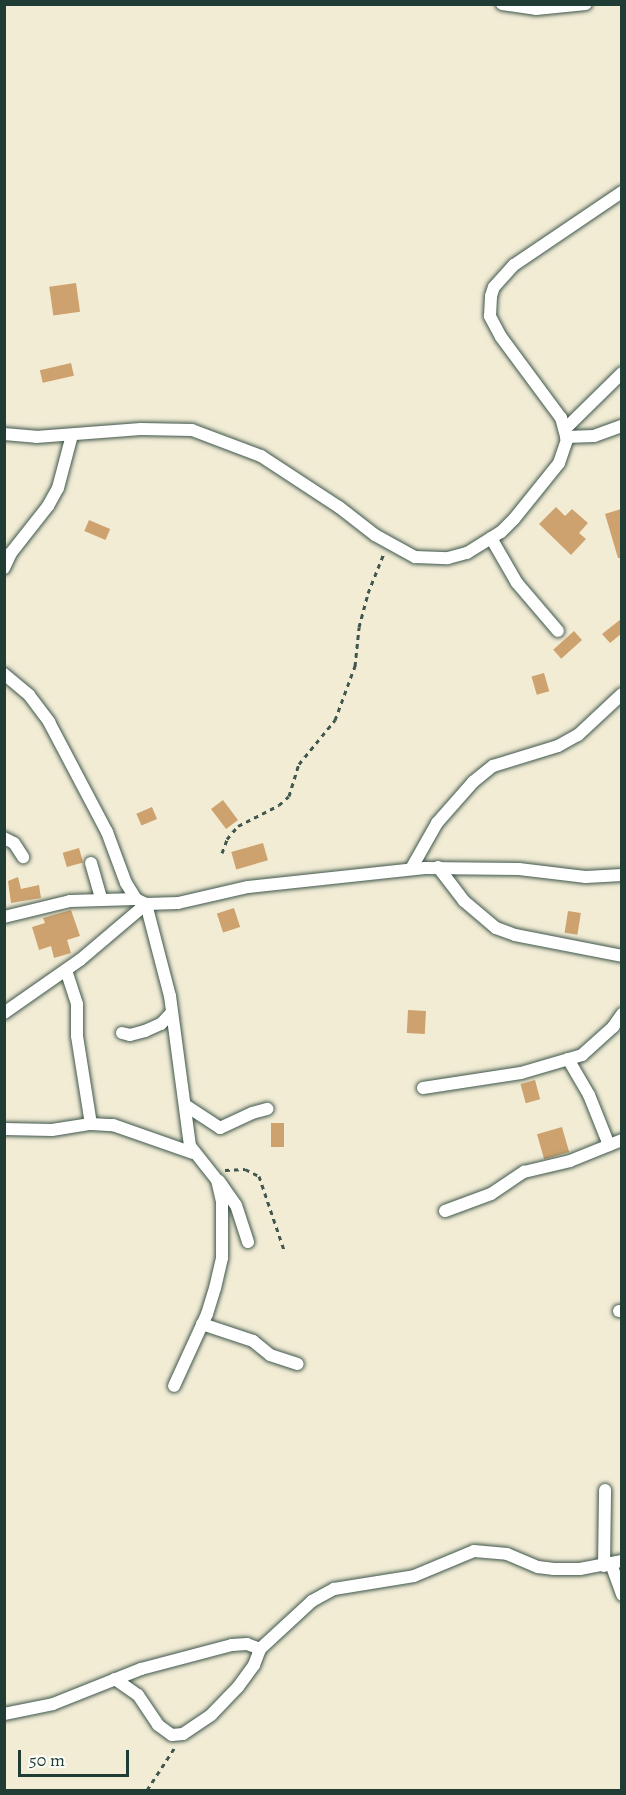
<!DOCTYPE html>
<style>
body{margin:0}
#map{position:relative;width:626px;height:1795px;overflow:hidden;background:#f2ecd5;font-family:Alegreya,serif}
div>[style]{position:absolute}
.building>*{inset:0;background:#cea26e;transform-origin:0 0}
.path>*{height:3px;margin-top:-1.5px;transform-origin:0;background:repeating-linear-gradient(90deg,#3f574c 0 4.5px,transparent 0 9px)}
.roads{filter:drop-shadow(0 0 2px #3f574c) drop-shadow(0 0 2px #3f574c)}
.street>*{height:12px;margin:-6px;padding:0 6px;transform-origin:6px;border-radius:6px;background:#fff}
span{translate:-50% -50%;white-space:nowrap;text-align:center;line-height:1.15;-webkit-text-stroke:6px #fdfcf7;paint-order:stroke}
.frame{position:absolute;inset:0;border:6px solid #1f3d34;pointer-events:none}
.scale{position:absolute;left:18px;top:1750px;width:111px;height:27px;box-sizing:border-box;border:3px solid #1f3d34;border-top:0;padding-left:8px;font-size:18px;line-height:21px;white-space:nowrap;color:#1f3d34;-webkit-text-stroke:4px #fdfcf7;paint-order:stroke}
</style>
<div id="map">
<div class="building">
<i style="left:76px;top:283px;width:29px;height:27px;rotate:82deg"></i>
<i style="left:71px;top:363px;width:13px;height:32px;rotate:77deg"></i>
<i style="clip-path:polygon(556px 507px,565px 516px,572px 509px,588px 523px,579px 533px,586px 539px,571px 555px,539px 524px)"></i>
<i style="clip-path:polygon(621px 509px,621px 558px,618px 558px,605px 514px)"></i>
<i style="left:89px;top:520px;width:23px;height:12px;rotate:23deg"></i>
<i style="clip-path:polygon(621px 619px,621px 634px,610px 643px,602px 634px)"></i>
<i style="left:574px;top:631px;width:12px;height:28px;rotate:48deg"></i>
<i style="left:544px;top:673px;width:19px;height:13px;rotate:74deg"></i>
<i style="left:223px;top:800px;width:25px;height:15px;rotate:53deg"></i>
<i style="left:152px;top:807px;width:13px;height:17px;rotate:67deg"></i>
<i style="left:263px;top:843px;width:18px;height:33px;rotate:74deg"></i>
<i style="left:79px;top:848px;width:15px;height:17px;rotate:74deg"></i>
<i style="clip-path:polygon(18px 877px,21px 889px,39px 885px,41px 898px,11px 903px,8px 881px)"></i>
<i style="left:234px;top:908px;width:20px;height:18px;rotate:72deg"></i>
<i style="clip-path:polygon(71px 910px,80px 936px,67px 940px,71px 953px,54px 958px,51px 946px,39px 950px,32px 927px,45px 923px,43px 918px)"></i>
<i style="left:568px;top:911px;width:13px;height:22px;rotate:9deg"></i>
<i style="left:408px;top:1010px;width:18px;height:23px;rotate:3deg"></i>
<i style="left:535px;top:1080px;width:20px;height:15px;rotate:75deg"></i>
<i style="left:271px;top:1123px;width:13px;height:24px"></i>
<i style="left:562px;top:1127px;width:26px;height:26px;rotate:74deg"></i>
</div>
<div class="path">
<i style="left:222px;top:853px;width:15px;rotate:-70deg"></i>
<i style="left:227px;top:839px;width:17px;rotate:-50deg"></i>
<i style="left:238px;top:826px;width:46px;rotate:-27.1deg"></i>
<i style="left:279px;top:805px;width:13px;rotate:-42deg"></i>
<i style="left:289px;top:796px;width:34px;rotate:-73deg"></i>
<i style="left:299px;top:764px;width:57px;rotate:-50.7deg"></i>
<i style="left:335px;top:720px;width:58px;rotate:-69.7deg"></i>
<i style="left:355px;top:666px;width:39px;rotate:-84deg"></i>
<i style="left:359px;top:627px;width:35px;rotate:-75deg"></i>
<i style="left:368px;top:593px;width:43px;rotate:-68.2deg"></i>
<i style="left:225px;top:1170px;width:20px;rotate:-3deg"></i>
<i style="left:245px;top:1169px;width:16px;rotate:27deg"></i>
<i style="left:259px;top:1176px;width:78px;rotate:71.3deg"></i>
<i style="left:147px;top:1790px;width:51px;rotate:-56.9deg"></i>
</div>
<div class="roads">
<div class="street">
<i style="left:502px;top:4px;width:34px;rotate:8deg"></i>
<i style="left:536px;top:9px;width:50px;rotate:-5.7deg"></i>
<i style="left:565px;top:429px;width:80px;rotate:-44.5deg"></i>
<i style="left:4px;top:434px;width:32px;rotate:5deg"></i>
<i style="left:36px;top:437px;width:105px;rotate:-4.4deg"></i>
<i style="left:141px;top:429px;width:51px;rotate:1.1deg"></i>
<i style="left:192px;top:430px;width:74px;rotate:20.6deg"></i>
<i style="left:261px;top:456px;width:93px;rotate:33.2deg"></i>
<i style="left:339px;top:507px;width:46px;rotate:37.9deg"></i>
<i style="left:375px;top:535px;width:46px;rotate:28.8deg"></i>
<i style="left:415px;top:557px;width:33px;rotate:2deg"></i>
<i style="left:448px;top:558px;width:20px;rotate:-15deg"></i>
<i style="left:467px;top:553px;width:40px;rotate:-32deg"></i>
<i style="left:501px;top:532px;width:18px;rotate:-45deg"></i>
<i style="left:514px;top:519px;width:72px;rotate:-51.2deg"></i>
<i style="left:559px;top:463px;width:24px;rotate:-71deg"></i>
<i style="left:567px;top:440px;width:23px;rotate:-105deg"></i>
<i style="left:561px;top:418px;width:101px;rotate:-126.5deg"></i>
<i style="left:501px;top:337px;width:24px;rotate:-118deg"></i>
<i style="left:490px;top:316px;width:20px;rotate:-87deg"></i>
<i style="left:491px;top:296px;width:9px;rotate:-72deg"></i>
<i style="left:494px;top:287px;width:30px;rotate:-48deg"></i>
<i style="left:514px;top:265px;width:130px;rotate:-34.1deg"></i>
<i style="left:566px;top:437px;width:28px;rotate:-2deg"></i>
<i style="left:594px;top:436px;width:30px;rotate:-20deg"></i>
<i style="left:491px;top:538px;width:52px;rotate:60deg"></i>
<i style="left:517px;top:583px;width:63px;rotate:49.5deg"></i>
<i style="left:4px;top:568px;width:17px;rotate:-65deg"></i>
<i style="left:11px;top:553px;width:60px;rotate:-51.8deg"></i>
<i style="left:48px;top:506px;width:21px;rotate:-61deg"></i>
<i style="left:58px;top:488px;width:55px;rotate:-75.2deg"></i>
<i style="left:4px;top:674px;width:33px;rotate:40deg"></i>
<i style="left:29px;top:695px;width:34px;rotate:53deg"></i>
<i style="left:49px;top:722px;width:124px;rotate:62.2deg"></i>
<i style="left:107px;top:832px;width:54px;rotate:69.6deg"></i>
<i style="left:126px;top:883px;width:19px;rotate:58deg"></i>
<i style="left:136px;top:899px;width:11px;rotate:27deg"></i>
<i style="left:146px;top:904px;width:32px;rotate:-2deg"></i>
<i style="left:178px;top:903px;width:72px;rotate:-12.9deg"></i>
<i style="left:248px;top:887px;width:178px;rotate:-6.1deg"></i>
<i style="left:425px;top:868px;width:94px;rotate:0.6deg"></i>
<i style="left:519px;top:869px;width:67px;rotate:6.8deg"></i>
<i style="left:586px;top:877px;width:36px;rotate:-3deg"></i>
<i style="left:4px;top:838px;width:11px;rotate:27deg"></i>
<i style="left:14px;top:843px;width:17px;rotate:57deg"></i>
<i style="left:91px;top:863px;width:37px;rotate:74deg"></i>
<i style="left:438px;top:867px;width:43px;rotate:52.6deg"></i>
<i style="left:464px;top:901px;width:42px;rotate:40.2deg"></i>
<i style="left:496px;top:928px;width:20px;rotate:20deg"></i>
<i style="left:515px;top:935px;width:109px;rotate:11.1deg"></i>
<i style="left:411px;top:869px;width:53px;rotate:-60.5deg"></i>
<i style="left:437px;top:823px;width:55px;rotate:-48.7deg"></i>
<i style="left:473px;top:782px;width:26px;rotate:-39deg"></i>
<i style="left:493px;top:766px;width:68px;rotate:-17.1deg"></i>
<i style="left:558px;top:746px;width:23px;rotate:-29deg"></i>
<i style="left:578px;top:735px;width:60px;rotate:-43deg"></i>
<i style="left:4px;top:917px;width:68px;rotate:-13.6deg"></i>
<i style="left:70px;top:901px;width:66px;rotate:-1.7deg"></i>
<i style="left:66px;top:970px;width:36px;rotate:72deg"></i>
<i style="left:77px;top:1004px;width:32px;rotate:90deg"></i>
<i style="left:77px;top:1036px;width:89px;rotate:81deg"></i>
<i style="left:4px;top:1013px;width:93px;rotate:-34.9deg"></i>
<i style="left:80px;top:960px;width:87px;rotate:-40.3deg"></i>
<i style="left:146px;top:904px;width:95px;rotate:75.4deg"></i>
<i style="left:170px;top:996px;width:151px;rotate:82.4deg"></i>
<i style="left:190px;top:1146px;width:43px;rotate:51.5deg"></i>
<i style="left:217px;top:1180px;width:23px;rotate:77deg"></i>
<i style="left:222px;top:1202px;width:56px;rotate:90deg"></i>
<i style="left:222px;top:1258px;width:31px;rotate:103deg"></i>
<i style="left:215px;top:1288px;width:27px;rotate:107deg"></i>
<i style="left:207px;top:1314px;width:79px;rotate:114.6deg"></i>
<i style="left:122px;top:1033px;width:8px;rotate:14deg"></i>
<i style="left:130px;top:1035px;width:16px;rotate:-15deg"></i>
<i style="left:145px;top:1031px;width:17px;rotate:-24deg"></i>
<i style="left:161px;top:1024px;width:16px;rotate:-47deg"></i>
<i style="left:568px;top:1059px;width:42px;rotate:59.7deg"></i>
<i style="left:589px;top:1095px;width:54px;rotate:68.2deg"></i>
<i style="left:423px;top:1088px;width:99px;rotate:-8.7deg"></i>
<i style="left:521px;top:1073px;width:64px;rotate:-16.4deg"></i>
<i style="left:582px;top:1055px;width:42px;rotate:-42.1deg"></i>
<i style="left:613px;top:1027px;width:16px;rotate:-55deg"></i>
<i style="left:185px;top:1105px;width:42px;rotate:33.3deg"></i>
<i style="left:220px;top:1128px;width:35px;rotate:-25deg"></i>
<i style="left:252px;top:1113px;width:16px;rotate:-15deg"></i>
<i style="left:4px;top:1129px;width:48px;rotate:1.2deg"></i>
<i style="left:52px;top:1130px;width:39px;rotate:-9deg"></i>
<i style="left:91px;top:1124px;width:22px;rotate:3deg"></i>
<i style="left:113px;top:1125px;width:85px;rotate:19.3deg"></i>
<i style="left:219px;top:1181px;width:29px;rotate:55deg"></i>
<i style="left:236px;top:1205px;width:39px;rotate:72deg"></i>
<i style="left:445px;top:1211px;width:49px;rotate:-20.3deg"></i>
<i style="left:491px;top:1194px;width:40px;rotate:-34deg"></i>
<i style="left:524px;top:1172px;width:47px;rotate:-13.4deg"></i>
<i style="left:570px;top:1161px;width:56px;rotate:-22deg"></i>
<i style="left:619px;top:1311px;width:3px"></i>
<i style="left:202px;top:1324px;width:54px;rotate:18.4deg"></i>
<i style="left:253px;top:1341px;width:22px;rotate:39deg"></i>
<i style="left:270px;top:1355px;width:29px;rotate:18deg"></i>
<i style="left:611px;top:1564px;width:33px;rotate:70deg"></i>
<i style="left:604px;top:1566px;width:76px;rotate:-89.2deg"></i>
<i style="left:115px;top:1679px;width:28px;rotate:35deg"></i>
<i style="left:138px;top:1695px;width:36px;rotate:56deg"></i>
<i style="left:158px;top:1725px;width:17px;rotate:36deg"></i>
<i style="left:172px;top:1735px;width:11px;rotate:-5deg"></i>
<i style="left:183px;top:1734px;width:34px;rotate:-34deg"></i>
<i style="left:211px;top:1715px;width:39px;rotate:-46deg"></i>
<i style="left:238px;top:1687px;width:27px;rotate:-54deg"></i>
<i style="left:254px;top:1665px;width:17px;rotate:-69deg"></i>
<i style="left:4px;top:1714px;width:50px;rotate:-11.5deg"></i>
<i style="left:53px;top:1704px;width:95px;rotate:-21.7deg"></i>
<i style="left:141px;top:1669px;width:94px;rotate:-14.8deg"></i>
<i style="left:232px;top:1645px;width:15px;rotate:-4deg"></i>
<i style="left:247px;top:1644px;width:14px;rotate:21deg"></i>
<i style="left:260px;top:1649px;width:71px;rotate:-42.7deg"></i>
<i style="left:312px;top:1601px;width:25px;rotate:-29deg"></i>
<i style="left:334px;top:1589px;width:81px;rotate:-9.2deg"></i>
<i style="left:414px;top:1576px;width:65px;rotate:-22.6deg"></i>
<i style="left:474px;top:1551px;width:33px;rotate:5deg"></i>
<i style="left:507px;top:1554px;width:34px;rotate:23deg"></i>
<i style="left:538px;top:1567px;width:16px;rotate:7deg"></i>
<i style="left:554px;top:1569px;width:26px"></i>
<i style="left:580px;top:1569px;width:43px;rotate:-10.8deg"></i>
</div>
</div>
<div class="frame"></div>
<div class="scale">50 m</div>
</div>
